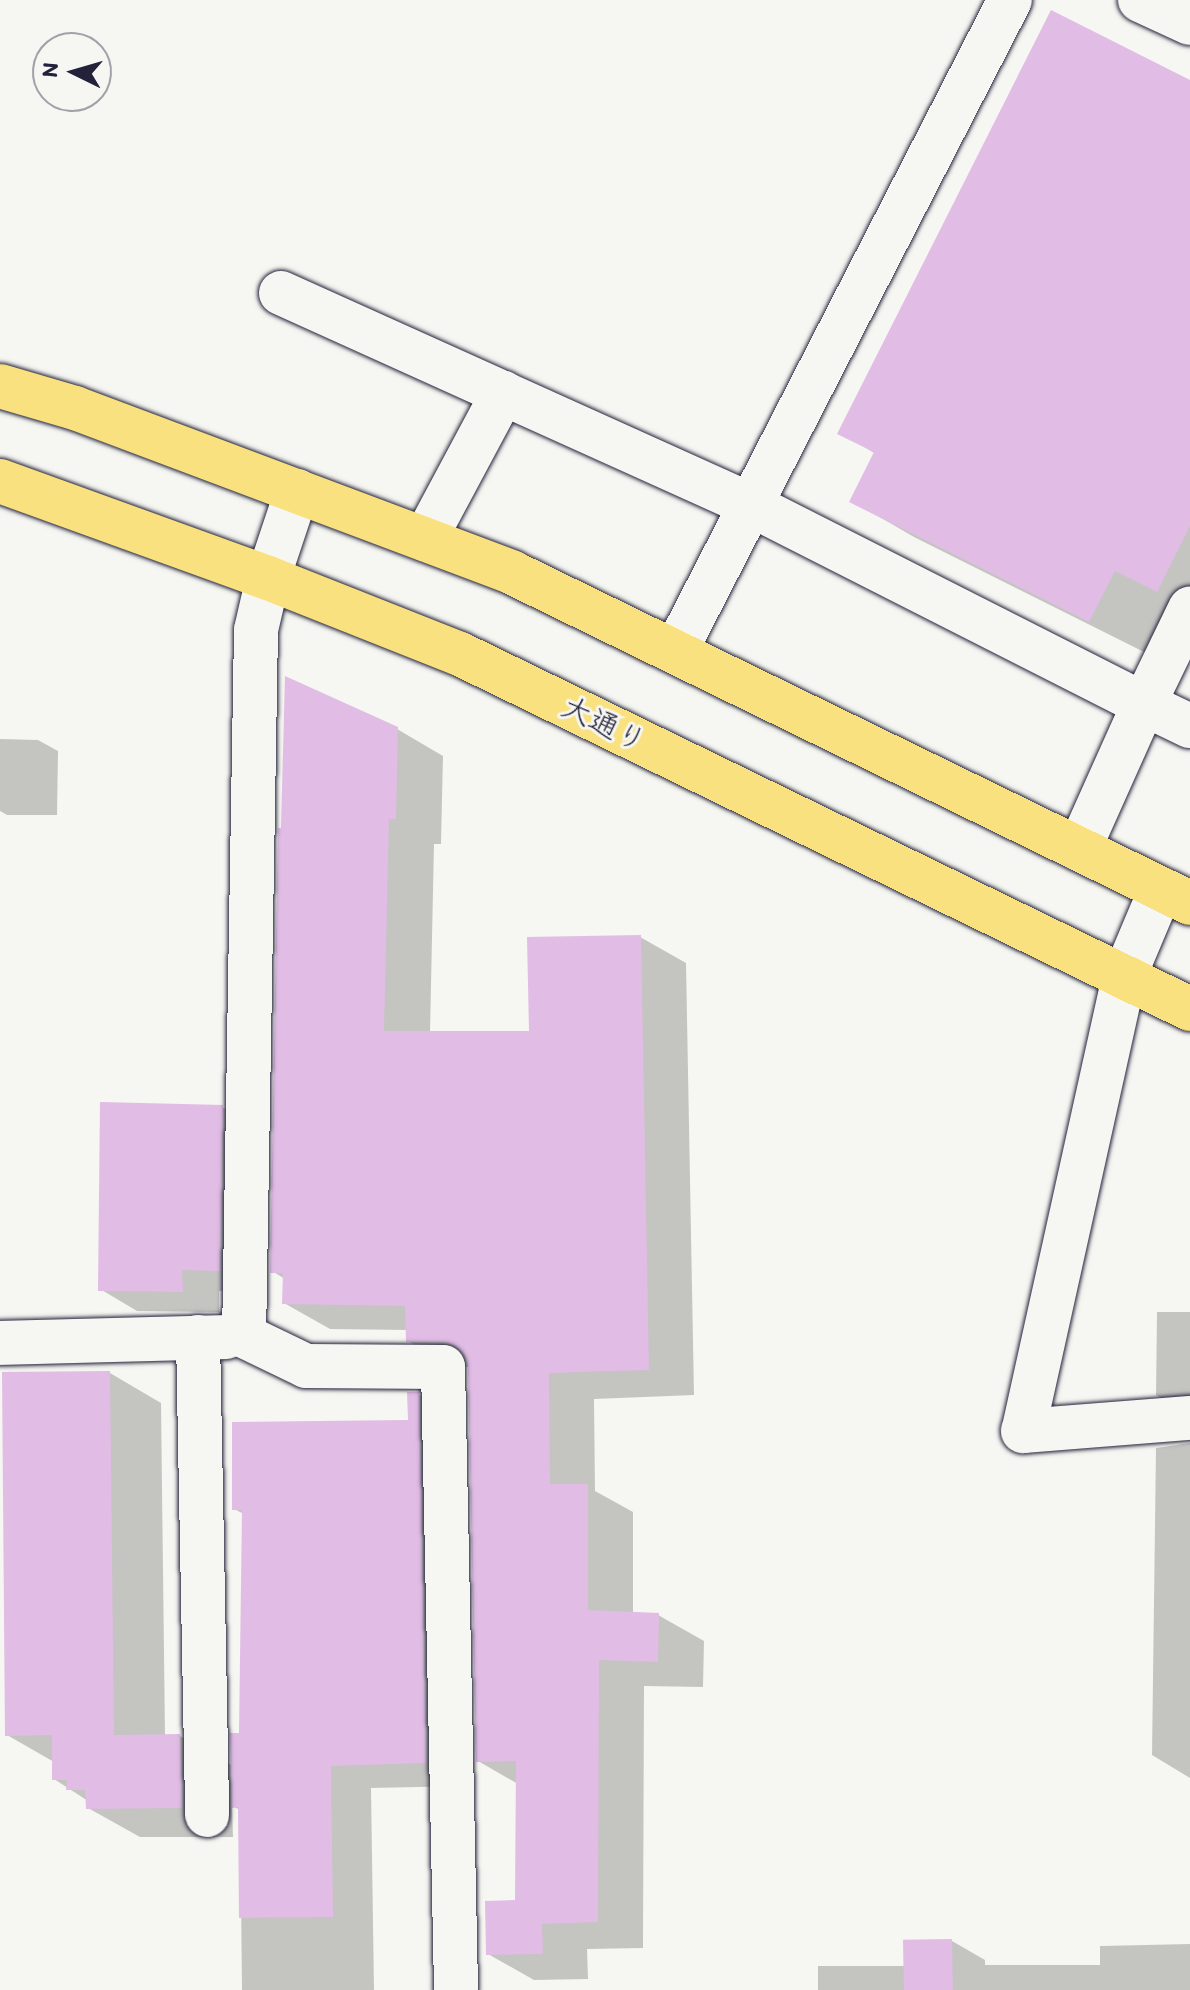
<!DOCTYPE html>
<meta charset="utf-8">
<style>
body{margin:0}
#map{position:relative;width:1190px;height:1990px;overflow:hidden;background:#f6f6f2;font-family:Itim,"Klee One",sans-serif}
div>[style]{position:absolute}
.shadow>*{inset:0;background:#0003}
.building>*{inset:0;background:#e1bce5;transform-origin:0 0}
.roads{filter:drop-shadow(0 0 2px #22223b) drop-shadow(0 0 2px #22223b)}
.minor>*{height:44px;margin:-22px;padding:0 22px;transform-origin:22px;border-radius:22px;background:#f6f6f2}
.highway>*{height:44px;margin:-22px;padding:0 22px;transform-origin:22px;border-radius:22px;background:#fae180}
span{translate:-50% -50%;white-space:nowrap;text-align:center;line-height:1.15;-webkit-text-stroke:6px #f6f6f2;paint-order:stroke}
.street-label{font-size:30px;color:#22223b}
.north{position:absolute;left:32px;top:32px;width:80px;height:80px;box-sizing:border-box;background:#f6f6f2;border:2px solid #a1a1a9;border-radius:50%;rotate:275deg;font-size:22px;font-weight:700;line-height:32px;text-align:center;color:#22223b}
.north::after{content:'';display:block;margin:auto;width:28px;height:36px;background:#22223b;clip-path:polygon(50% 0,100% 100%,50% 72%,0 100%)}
</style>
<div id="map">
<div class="shadow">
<i style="clip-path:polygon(1190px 82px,1190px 611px,1152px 656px,914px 537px,852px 501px,876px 454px,840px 433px)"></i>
<i style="clip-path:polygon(397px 729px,443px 756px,441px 844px,434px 844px,430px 1033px,531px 1033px,640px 937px,686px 963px,694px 1395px,594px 1399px,595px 1491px,633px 1512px,633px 1614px,658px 1615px,704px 1641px,703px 1687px,644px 1686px,643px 1948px,587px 1949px,588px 1979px,534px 1980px,488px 1954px,517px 1902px,518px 1784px,478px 1761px,470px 1367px,454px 1367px,408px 1341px,408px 1330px,330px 1329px,284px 1303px,285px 1279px,272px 1271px)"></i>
<i style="clip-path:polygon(0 739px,38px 740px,58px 751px,57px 815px,7px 815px,0 811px)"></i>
<i style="clip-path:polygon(222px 1107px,260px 1128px,257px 1292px,219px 1291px,219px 1312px,137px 1311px,100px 1289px)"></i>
<i style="clip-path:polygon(1157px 1312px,1190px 1312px,1190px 1414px,1156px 1395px)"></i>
<i style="clip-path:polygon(110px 1373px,161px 1403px,165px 1736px,180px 1736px,233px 1766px,241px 1735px,244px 1514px,234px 1509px,410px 1422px,418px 1394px,459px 1417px,466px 1786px,371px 1788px,374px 1990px,242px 1990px,240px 1810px,232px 1806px,233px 1837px,140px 1837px,88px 1808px,88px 1801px,54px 1779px,54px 1762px,7px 1735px)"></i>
<i style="clip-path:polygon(1190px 1443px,1190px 1778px,1152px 1755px,1156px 1448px)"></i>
<i style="clip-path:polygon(952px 1941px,985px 1960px,985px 1965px,1100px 1965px,1100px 1946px,1190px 1944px,1190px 1990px,818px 1990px,818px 1966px,905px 1966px)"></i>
</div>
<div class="building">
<i style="clip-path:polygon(1051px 10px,1190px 80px,1190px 526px,1157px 592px,1115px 571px,1089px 622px,849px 502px,874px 452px,837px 434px)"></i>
<i style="clip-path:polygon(285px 676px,398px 727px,396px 819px,389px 819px,384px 1031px,529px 1031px,527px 937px,641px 935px,649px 1370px,549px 1373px,550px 1484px,588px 1484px,588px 1610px,659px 1613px,658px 1662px,599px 1660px,598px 1922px,542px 1924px,543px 1954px,486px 1955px,485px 1901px,515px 1900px,516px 1761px,476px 1762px,468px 1366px,465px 1355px,456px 1346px,444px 1342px,406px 1342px,405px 1306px,282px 1304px,283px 1273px,270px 1273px,278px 828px,281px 828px)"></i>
<i style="clip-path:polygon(100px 1102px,223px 1105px,220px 1271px,182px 1270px,183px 1292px,98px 1291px)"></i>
<i style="clip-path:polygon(110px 1371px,114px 1735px,180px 1734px,182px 1808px,86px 1809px,85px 1790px,66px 1790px,67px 1780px,52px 1780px,52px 1735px,5px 1736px,2px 1372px)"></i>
<i style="clip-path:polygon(407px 1392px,419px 1392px,426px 1763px,331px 1766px,333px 1917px,239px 1918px,238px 1807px,232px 1808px,230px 1733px,239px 1733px,242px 1510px,232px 1510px,232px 1422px,408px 1420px)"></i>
<i style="left:952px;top:1939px;width:51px;height:49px;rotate:89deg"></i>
</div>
<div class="roads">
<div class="minor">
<i style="left:1140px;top:0;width:55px;rotate:24.7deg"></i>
<i style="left:281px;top:293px;width:518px;rotate:24.29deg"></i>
<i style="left:753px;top:506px;width:438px;rotate:26.9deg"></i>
<i style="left:1144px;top:704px;width:106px;rotate:-64.2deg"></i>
<i style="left:297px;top:491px;width:92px;rotate:108.4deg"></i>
<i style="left:268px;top:578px;width:53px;rotate:103deg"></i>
<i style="left:256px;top:630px;width:706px;rotate:90.97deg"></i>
<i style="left:244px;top:1336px;width:69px;rotate:25.8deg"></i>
<i style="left:306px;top:1366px;width:137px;rotate:0.4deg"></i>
<i style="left:443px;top:1367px;width:623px;rotate:88.8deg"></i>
<i style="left:425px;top:539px;width:166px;rotate:-61.9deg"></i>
<i style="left:675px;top:652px;width:733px;rotate:-62.81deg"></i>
<i style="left:1079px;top:849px;width:159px;rotate:-65.9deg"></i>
<i style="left:1144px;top:704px;width:51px;rotate:25.6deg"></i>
<i style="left:1161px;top:889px;width:95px;rotate:112.8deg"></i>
<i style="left:1124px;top:977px;width:465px;rotate:102.5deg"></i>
<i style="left:1023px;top:1431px;width:168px;rotate:-4.5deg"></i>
<i style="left:198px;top:1337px;width:478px;rotate:88.9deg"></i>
<i style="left:0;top:1343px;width:226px;rotate:-1.5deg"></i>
</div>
<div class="highway">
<i style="left:0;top:386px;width:78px;rotate:16.3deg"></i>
<i style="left:75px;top:408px;width:468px;rotate:20.6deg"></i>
<i style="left:513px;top:573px;width:753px;rotate:25.99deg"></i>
<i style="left:0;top:481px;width:285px;rotate:19.9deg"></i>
<i style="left:268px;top:578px;width:206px;rotate:21.6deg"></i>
<i style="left:460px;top:654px;width:812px;rotate:25.93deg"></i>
</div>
</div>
<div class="street-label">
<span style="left:604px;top:724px;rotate:26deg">大通り</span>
</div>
<div class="north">N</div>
</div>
